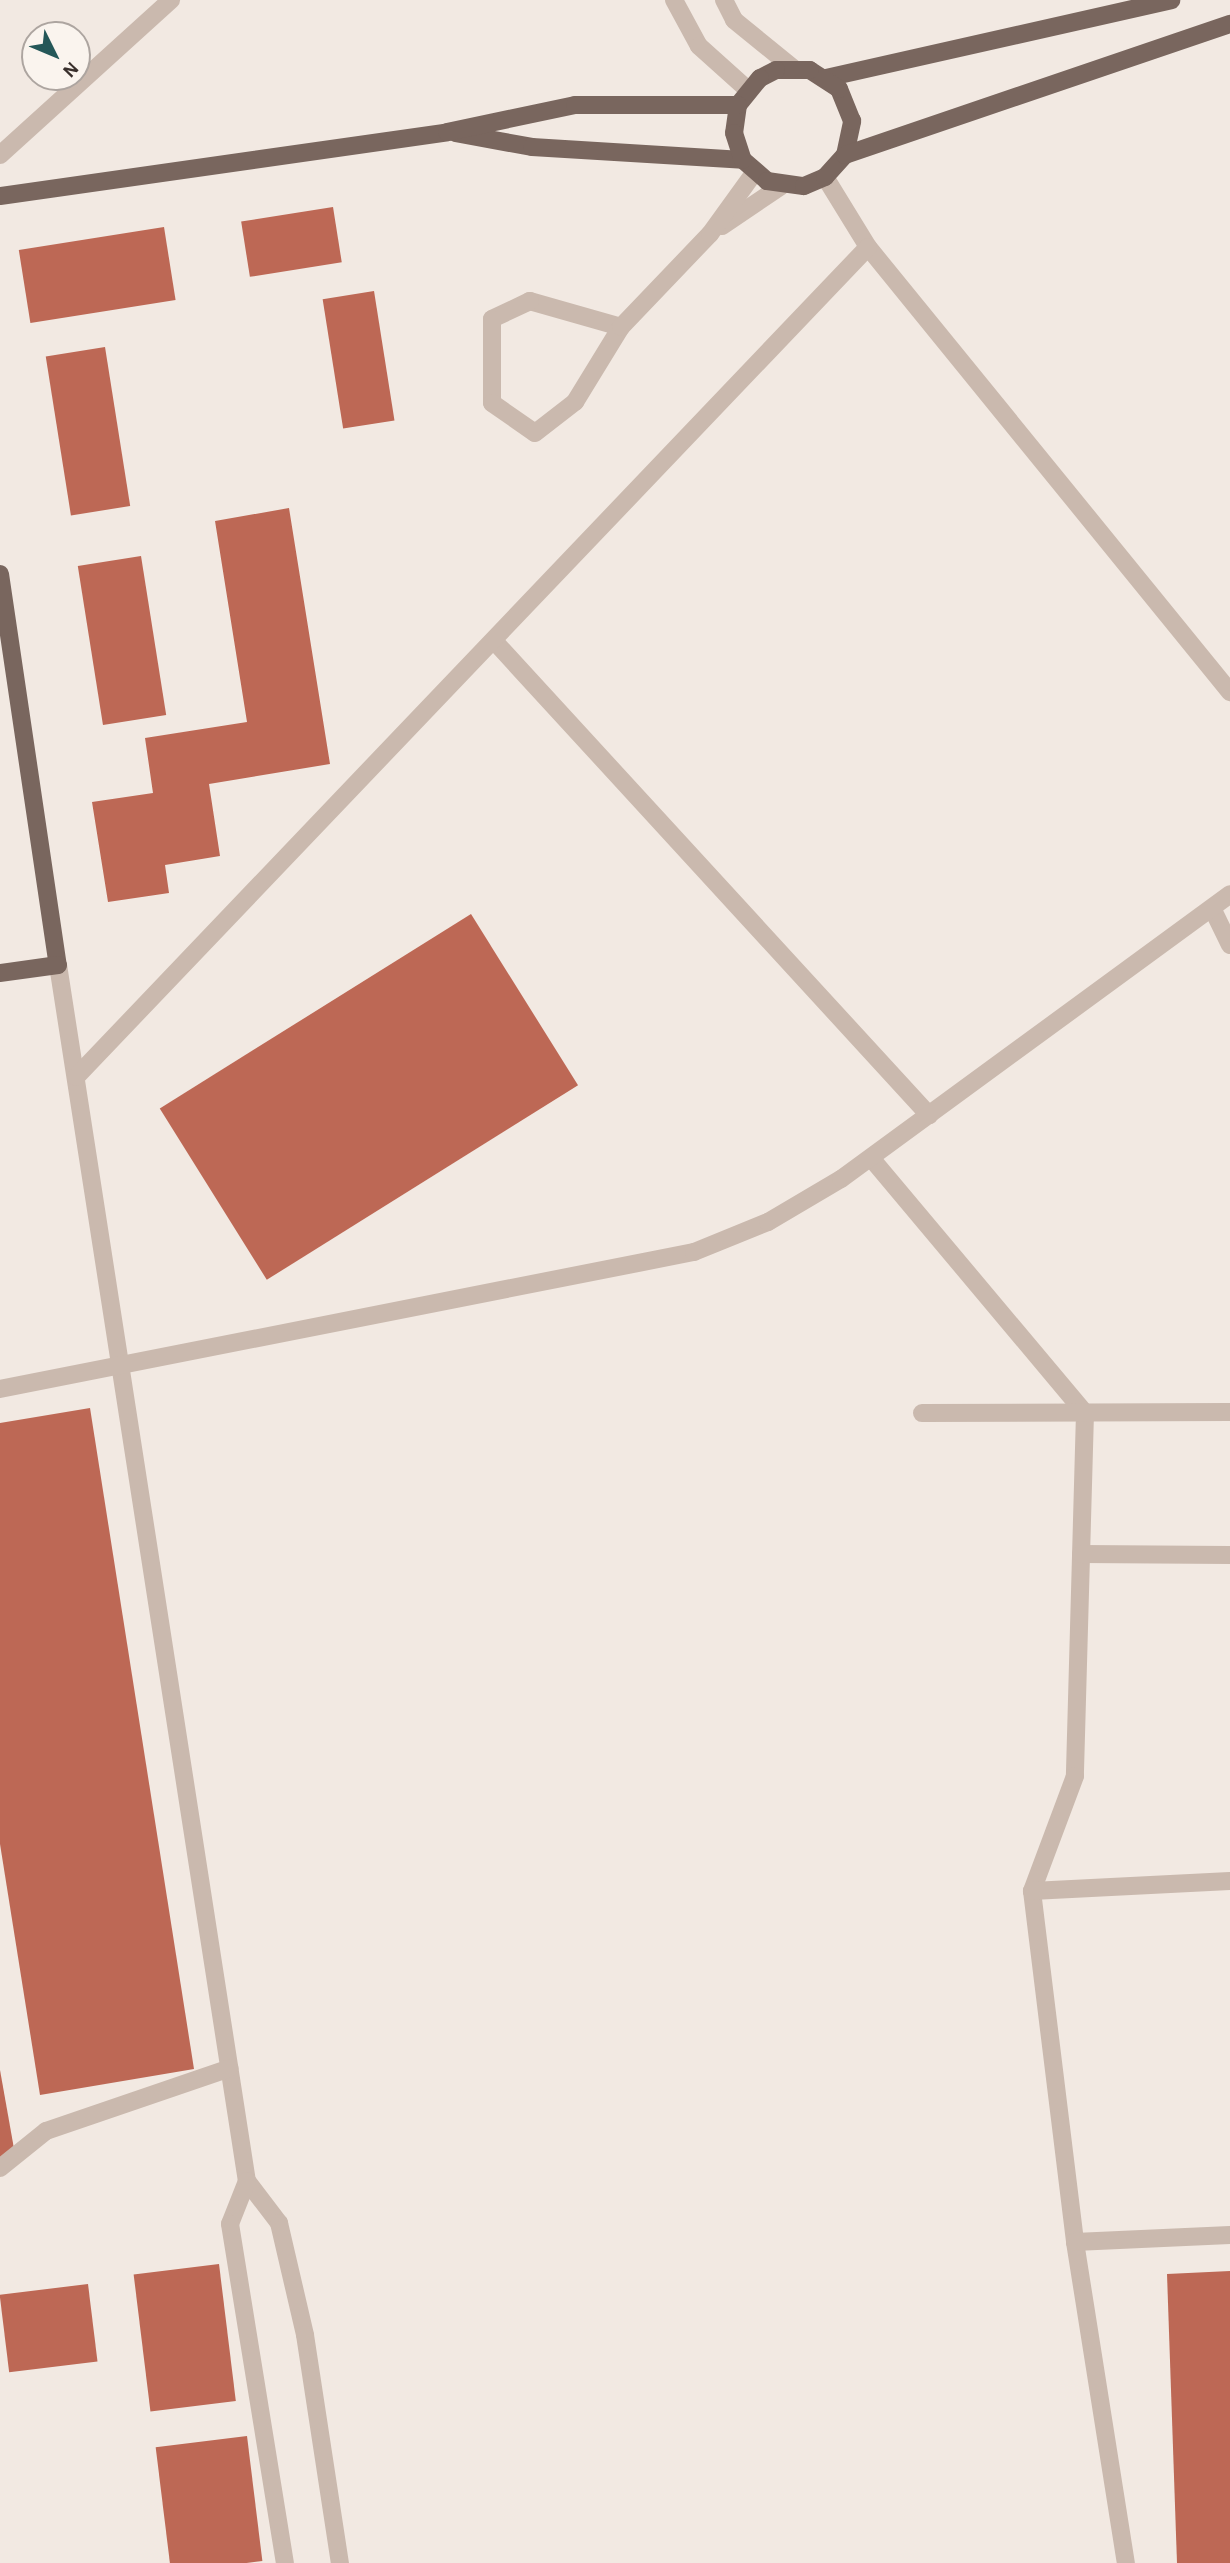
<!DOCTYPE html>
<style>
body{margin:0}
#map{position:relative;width:1230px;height:2563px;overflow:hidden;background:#f2e9e2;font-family:"Alegreya Sans",sans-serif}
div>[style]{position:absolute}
.building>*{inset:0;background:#bd6855;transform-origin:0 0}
.minor>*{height:18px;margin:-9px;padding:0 9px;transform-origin:9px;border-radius:9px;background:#cab9ae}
.major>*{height:18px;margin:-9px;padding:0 9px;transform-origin:9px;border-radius:9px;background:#79665e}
span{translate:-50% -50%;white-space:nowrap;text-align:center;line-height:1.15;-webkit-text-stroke:5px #faf4ee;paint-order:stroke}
.north{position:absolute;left:21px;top:21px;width:70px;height:70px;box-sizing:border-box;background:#faf4ee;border:2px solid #ada5a0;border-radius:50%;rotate:133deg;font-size:19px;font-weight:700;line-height:28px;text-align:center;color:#392f2c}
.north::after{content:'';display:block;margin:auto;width:24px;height:32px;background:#245758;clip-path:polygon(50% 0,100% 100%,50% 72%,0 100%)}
</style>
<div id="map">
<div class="building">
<i style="left:333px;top:207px;width:56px;height:93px;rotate:81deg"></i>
<i style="left:164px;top:227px;width:74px;height:147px;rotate:81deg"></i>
<i style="left:374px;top:291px;width:131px;height:52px;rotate:81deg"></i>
<i style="left:105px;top:347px;width:161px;height:60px;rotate:81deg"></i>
<i style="clip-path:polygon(289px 508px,330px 764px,209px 784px,220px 856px,165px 865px,169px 893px,108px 902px,92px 802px,153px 793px,145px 738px,247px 722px,215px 521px)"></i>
<i style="left:141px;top:556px;width:161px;height:64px;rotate:81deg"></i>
<i style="left:471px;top:914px;width:202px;height:367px;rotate:58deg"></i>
<i style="clip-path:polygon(90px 1408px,194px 2069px,40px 2095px,0 1844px,0 1423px)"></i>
<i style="clip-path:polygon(0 2070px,16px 2160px,0 2163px)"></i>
<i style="left:219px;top:2264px;width:138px;height:86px;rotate:83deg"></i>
<i style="clip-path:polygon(1230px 2271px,1230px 2563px,1177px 2563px,1167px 2274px)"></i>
<i style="left:88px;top:2284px;width:78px;height:89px;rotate:83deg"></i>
<i style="left:247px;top:2436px;width:126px;height:92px;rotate:83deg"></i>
</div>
<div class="minor">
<i style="left:674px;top:0;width:52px;rotate:61.5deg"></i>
<i style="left:699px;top:46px;width:64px;rotate:41.9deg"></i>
<i style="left:724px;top:0;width:22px;rotate:63deg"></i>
<i style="left:734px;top:20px;width:76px;rotate:39.1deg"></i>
<i style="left:0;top:155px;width:231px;rotate:-42.2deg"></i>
<i style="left:825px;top:177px;width:82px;rotate:58.4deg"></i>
<i style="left:868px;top:247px;width:574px;rotate:50.87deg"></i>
<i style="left:722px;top:226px;width:71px;rotate:-34.1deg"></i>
<i style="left:621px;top:327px;width:95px;rotate:-164.1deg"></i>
<i style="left:530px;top:301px;width:42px;rotate:154.7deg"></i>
<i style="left:492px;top:319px;width:84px;rotate:90deg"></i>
<i style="left:492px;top:403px;width:52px;rotate:34.9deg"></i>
<i style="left:535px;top:433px;width:51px;rotate:-37.8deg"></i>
<i style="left:575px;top:402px;width:88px;rotate:-58.5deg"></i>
<i style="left:621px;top:327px;width:129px;rotate:-46.3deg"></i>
<i style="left:710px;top:234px;width:75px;rotate:-54.2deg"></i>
<i style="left:496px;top:643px;width:641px;rotate:47.47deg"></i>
<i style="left:1212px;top:908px;width:41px;rotate:64.1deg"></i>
<i style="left:58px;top:965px;width:1231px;rotate:81.17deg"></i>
<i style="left:247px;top:2181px;width:53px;rotate:52.7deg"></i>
<i style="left:279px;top:2223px;width:115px;rotate:76.9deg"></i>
<i style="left:305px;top:2335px;width:231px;rotate:81.3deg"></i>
<i style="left:76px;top:1077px;width:1147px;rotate:-46.34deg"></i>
<i style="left:871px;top:1158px;width:333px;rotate:50deg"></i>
<i style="left:1085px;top:1413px;width:363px;rotate:91.6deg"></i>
<i style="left:1075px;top:1776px;width:123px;rotate:110.5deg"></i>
<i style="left:1032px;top:1891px;width:354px;rotate:83deg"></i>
<i style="left:1075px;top:2242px;width:325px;rotate:81deg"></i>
<i style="left:0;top:1389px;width:707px;rotate:-11.17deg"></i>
<i style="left:694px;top:1252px;width:80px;rotate:-22.1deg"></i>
<i style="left:768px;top:1222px;width:85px;rotate:-30.5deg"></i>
<i style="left:841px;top:1179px;width:482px;rotate:-36.2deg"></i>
<i style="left:922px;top:1413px;width:308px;rotate:-0.2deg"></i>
<i style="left:1081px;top:1554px;width:149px;rotate:0.4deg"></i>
<i style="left:1032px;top:1891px;width:198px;rotate:-2.9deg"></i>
<i style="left:0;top:2168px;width:59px;rotate:-38.8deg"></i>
<i style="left:46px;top:2131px;width:194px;rotate:-18.9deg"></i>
<i style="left:247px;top:2181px;width:46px;rotate:111.6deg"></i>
<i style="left:230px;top:2224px;width:343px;rotate:80.8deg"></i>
<i style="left:1075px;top:2242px;width:155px;rotate:-2.6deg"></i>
</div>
<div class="major">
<i style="left:826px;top:78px;width:354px;rotate:-12.7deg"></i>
<i style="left:455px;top:133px;width:78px;rotate:10.3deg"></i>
<i style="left:532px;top:147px;width:211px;rotate:3.5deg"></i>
<i style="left:743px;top:160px;width:32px;rotate:41deg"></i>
<i style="left:767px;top:181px;width:37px;rotate:8deg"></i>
<i style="left:804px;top:186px;width:23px;rotate:-23deg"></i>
<i style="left:825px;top:177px;width:30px;rotate:-48deg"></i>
<i style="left:845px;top:155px;width:35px;rotate:-78deg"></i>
<i style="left:852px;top:121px;width:35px;rotate:-112deg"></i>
<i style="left:839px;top:89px;width:35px;rotate:-147deg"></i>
<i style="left:810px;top:70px;width:34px;rotate:180deg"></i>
<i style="left:776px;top:70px;width:18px;rotate:153deg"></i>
<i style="left:760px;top:78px;width:35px;rotate:129deg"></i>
<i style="left:738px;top:105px;width:28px;rotate:98deg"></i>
<i style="left:734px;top:133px;width:28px;rotate:72deg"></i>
<i style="left:845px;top:155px;width:407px;rotate:-18.8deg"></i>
<i style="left:0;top:196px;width:452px;rotate:-8.1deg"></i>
<i style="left:447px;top:132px;width:131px;rotate:-11.9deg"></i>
<i style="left:575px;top:105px;width:163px"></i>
<i style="left:0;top:574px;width:395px;rotate:81.6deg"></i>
<i style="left:58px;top:965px;width:59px;rotate:172.1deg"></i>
</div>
<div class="north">N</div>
</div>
